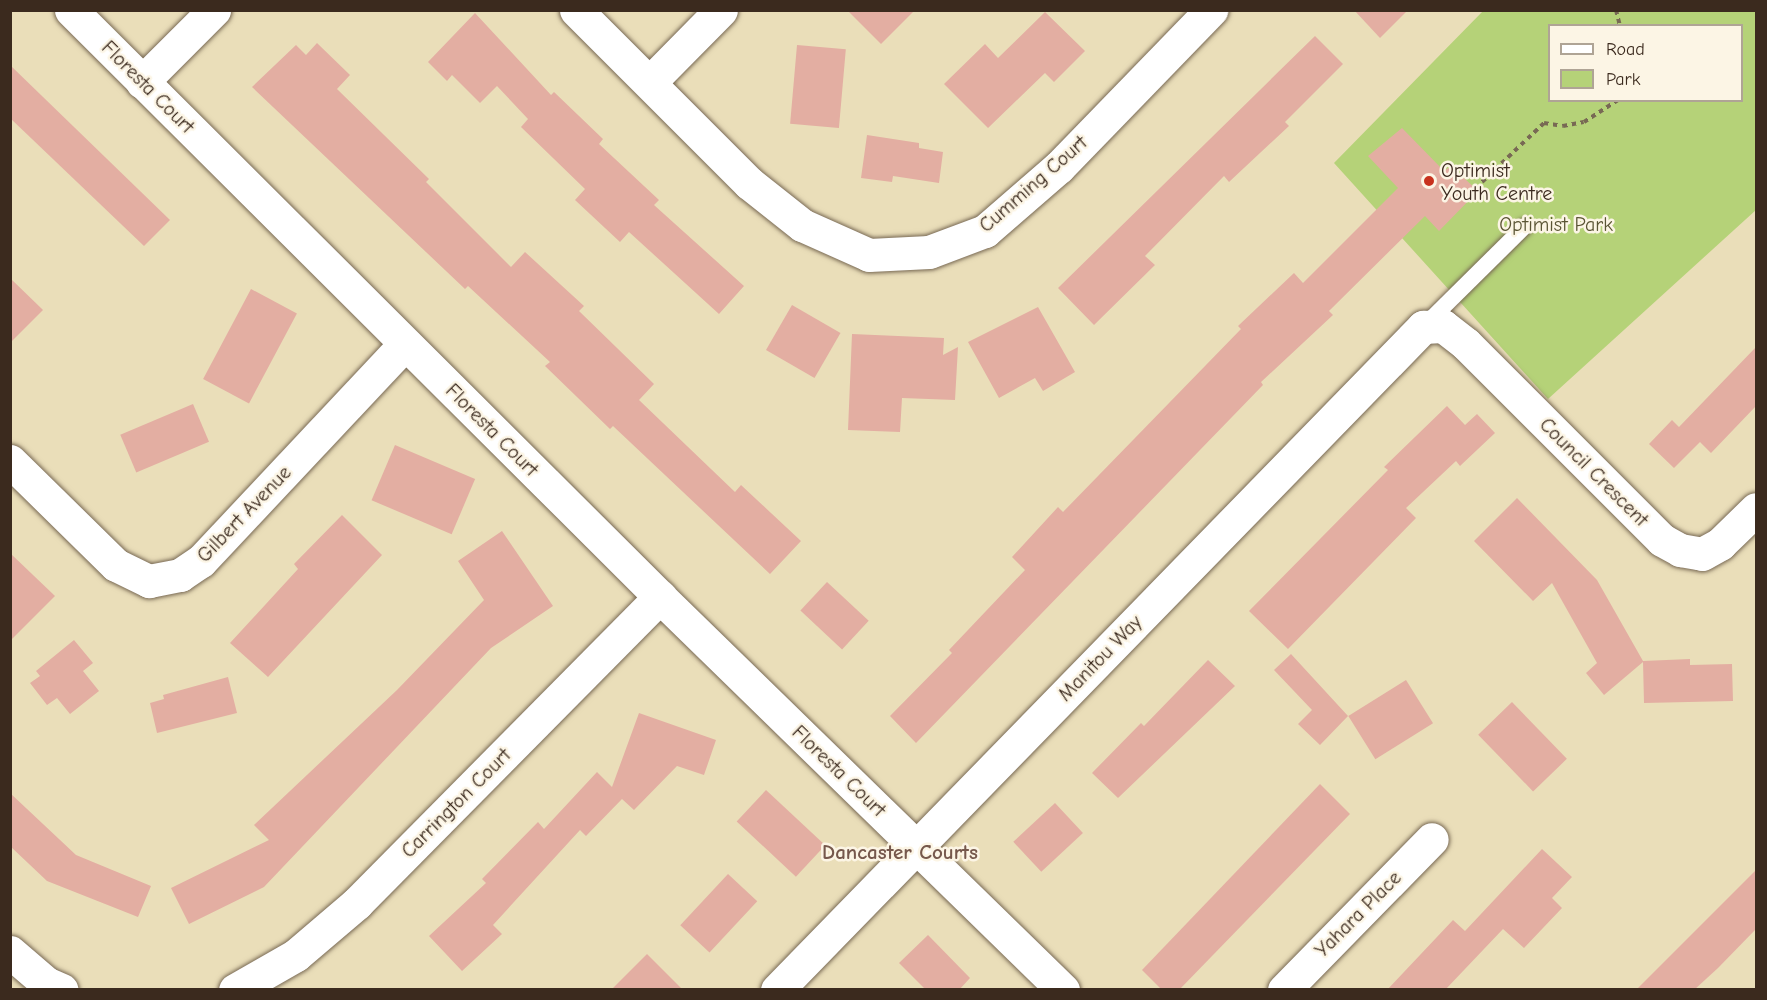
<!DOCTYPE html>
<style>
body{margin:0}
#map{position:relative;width:1767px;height:1000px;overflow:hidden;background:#eadeb9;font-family:"Comic Neue",sans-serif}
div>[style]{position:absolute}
.green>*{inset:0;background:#b5d278}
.building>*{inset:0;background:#e3aea2;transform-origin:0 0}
.path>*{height:4px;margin-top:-2px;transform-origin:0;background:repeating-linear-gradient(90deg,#786954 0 4.5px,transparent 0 9px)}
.roads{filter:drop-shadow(0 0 2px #786954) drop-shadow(0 0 2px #786954)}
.lane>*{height:16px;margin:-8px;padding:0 8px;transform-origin:8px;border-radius:8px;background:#fff}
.street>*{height:33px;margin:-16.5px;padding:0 16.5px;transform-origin:16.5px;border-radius:16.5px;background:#fff}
.dots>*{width:16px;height:16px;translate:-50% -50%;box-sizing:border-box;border:3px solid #fcf5e5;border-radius:50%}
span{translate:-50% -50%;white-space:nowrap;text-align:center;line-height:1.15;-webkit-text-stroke:5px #fcf5e5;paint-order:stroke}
.street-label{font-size:20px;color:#3b2a1e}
.poi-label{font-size:20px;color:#3b2a1e}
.left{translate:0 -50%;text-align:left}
.park-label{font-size:20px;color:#5a5434}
.neighbourhood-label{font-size:21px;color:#76584c;font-weight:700}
.frame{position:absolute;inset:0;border:12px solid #3b2a1e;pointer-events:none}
.legend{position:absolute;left:1548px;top:24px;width:195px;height:78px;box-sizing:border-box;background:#fcf5e5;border:2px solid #afa495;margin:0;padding:8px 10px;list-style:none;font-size:18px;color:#3b2a1e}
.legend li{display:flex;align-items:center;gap:12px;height:30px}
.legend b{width:30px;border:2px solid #afa495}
</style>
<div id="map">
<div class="green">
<i style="clip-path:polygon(evenodd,1483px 11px,1756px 11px,1756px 210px,1548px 399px,1334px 163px,1483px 11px,1550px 26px,1742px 26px,1742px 100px,1550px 100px,1550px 26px)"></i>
</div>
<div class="building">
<i style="clip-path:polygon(847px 10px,915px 10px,881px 44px)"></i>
<i style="clip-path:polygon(1354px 10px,1408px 10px,1380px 38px)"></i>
<i style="clip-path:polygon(1045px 12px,1085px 51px,1054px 82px,1045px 73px,988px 128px,944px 84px,985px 44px,998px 58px)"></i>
<i style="clip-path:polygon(475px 13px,551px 95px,554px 92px,603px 139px,599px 144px,659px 200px,654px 205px,744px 286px,719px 314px,629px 232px,620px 242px,575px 200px,585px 189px,521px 127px,528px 119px,497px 86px,480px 103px,452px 75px,447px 81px,428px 62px)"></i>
<i style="clip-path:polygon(1315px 36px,1343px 64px,1285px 122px,1289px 126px,1229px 182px,1224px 176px,1145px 256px,1155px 265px,1094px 325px,1058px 288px)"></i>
<i style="clip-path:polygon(317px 43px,350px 75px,337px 89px,429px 179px,426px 182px,511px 267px,525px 252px,584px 306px,579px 311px,654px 384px,639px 400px,735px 492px,741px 485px,801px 541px,770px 574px,613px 426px,610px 429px,545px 366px,550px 362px,468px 286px,465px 289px,252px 87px,296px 45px,306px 55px)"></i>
<i style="left:797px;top:45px;width:49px;height:79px;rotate:5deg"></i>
<i style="clip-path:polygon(10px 65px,170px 220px,144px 246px,10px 118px)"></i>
<i style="clip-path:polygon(1402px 128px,1444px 171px,1451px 166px,1478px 191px,1439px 231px,1425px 216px,1329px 311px,1333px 315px,1261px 382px,1263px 385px,916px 743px,890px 716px,952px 653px,949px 650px,1025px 570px,1012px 557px,1058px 507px,1063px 512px,1241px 329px,1238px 326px,1294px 273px,1303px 283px,1398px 188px,1368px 156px)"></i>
<i style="clip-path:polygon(867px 135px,919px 143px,919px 148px,943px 152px,939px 183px,893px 176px,892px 182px,861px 178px)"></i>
<i style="clip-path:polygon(10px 278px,43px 310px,10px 343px)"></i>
<i style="left:251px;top:289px;width:52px;height:102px;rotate:28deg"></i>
<i style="left:792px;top:305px;width:56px;height:52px;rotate:30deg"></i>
<i style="clip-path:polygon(1038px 307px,1075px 372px,1043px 391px,1035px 378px,999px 398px,968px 342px)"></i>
<i style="clip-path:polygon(852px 334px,944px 338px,943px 355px,958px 347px,955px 400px,902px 398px,900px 432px,848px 430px)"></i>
<i style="clip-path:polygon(1756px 347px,1756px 406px,1711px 453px,1700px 442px,1674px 468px,1649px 444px,1672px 420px,1679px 427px)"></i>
<i style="left:193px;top:404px;width:41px;height:79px;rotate:67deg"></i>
<i style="clip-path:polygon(1447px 406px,1465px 425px,1477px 414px,1495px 433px,1460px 466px,1456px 461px,1406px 508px,1416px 518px,1288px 649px,1249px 611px,1388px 470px,1384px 467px)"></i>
<i style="left:395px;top:445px;width:87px;height:60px;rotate:23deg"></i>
<i style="clip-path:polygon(1517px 498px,1597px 580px,1643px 661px,1690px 659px,1690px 665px,1732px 664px,1733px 701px,1644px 703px,1643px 662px,1604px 695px,1586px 673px,1597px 663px,1552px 583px,1533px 601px,1474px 541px)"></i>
<i style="clip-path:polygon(342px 515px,382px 555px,268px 677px,230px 643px,298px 569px,294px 564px)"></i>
<i style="clip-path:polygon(502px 531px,553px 606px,491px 648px,264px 887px,189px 924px,171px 888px,269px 840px,254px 825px,397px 690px,484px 600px,458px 561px)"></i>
<i style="clip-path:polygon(10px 553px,55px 596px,10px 641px)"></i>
<i style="left:827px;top:582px;width:57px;height:39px;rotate:43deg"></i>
<i style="clip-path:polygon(74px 640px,93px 663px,83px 671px,99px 691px,70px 714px,57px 698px,47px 705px,30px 683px,40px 676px,36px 671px)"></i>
<i style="clip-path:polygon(1291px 654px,1348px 716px,1320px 745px,1298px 724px,1312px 710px,1274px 670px)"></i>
<i style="clip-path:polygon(1208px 660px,1235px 686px,1118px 798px,1092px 773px,1141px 723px,1144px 726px)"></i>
<i style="clip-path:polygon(228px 677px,237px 713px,157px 733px,150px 703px,164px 699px,163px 695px)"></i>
<i style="left:1406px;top:680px;width:51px;height:68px;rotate:58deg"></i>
<i style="left:1512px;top:702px;width:79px;height:47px;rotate:46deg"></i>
<i style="clip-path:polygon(639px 713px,716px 740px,704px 775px,677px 766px,634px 810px,622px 799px,586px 836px,580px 830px,493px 925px,502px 934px,462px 971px,429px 936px,486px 883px,482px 879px,538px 822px,544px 829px,597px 772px,612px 787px)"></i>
<i style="clip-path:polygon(1320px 784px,1350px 814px,1179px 990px,1162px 990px,1142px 970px)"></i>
<i style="left:766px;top:790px;width:81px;height:43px;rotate:43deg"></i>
<i style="clip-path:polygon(10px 793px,76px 855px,151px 886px,138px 917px,47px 881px,10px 846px)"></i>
<i style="left:1055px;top:803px;width:41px;height:57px;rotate:47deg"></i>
<i style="clip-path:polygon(1542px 849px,1572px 877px,1552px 898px,1562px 908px,1524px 948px,1503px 929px,1445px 990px,1387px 990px,1453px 920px,1465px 931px)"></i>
<i style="clip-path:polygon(1756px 870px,1756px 929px,1718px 968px,1694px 990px,1636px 990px)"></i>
<i style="left:728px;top:874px;width:40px;height:70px;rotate:43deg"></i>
<i style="clip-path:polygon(928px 935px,970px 978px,959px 990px,926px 990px,899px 963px)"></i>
<i style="clip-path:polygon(647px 954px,683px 990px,611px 990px)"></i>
</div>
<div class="path">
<i style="left:1616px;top:10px;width:16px;rotate:76deg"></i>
<i style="left:1482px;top:182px;width:86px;rotate:-43.6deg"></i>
<i style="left:1544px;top:123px;width:19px;rotate:9deg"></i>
<i style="left:1563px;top:126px;width:21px;rotate:-11deg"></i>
<i style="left:1584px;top:122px;width:40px;rotate:-32.9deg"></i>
</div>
<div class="roads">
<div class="lane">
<i style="left:1425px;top:325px;width:139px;rotate:-44.7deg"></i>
</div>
<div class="street">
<i style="left:71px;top:10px;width:832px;rotate:44.9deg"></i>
<i style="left:660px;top:597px;width:563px;rotate:44.28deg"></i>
<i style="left:576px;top:10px;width:245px;rotate:45deg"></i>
<i style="left:749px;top:183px;width:68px;rotate:38.4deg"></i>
<i style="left:802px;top:225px;width:73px;rotate:24.1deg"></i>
<i style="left:869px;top:255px;width:60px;rotate:-2.9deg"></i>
<i style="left:929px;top:252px;width:60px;rotate:-20.6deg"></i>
<i style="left:985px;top:231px;width:98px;rotate:-40.9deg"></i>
<i style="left:1059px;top:167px;width:219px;rotate:-45.9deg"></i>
<i style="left:142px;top:82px;width:102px;rotate:-45deg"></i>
<i style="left:650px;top:82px;width:101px;rotate:-45.4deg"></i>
<i style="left:10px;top:461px;width:148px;rotate:44.5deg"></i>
<i style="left:116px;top:565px;width:37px;rotate:26deg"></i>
<i style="left:149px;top:581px;width:32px;rotate:-11deg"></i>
<i style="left:180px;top:575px;width:25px;rotate:-34deg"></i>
<i style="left:201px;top:561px;width:298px;rotate:-46.8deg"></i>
<i style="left:10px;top:952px;width:48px;rotate:40.7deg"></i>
<i style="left:46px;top:983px;width:17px;rotate:24deg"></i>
<i style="left:235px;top:990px;width:70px;rotate:-29.8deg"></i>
<i style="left:296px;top:955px;width:80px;rotate:-40.4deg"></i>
<i style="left:357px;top:903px;width:431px;rotate:-45.3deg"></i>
<i style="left:777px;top:990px;width:926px;rotate:-45.74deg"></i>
<i style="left:1423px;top:327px;width:20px;rotate:-3deg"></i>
<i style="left:1443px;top:326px;width:29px;rotate:38deg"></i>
<i style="left:1466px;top:344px;width:277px;rotate:45deg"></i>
<i style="left:1662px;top:540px;width:21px;rotate:29deg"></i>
<i style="left:1680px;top:550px;width:22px;rotate:10deg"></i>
<i style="left:1702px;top:554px;width:21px;rotate:-29deg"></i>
<i style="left:1720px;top:544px;width:50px;rotate:-44.2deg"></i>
<i style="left:1284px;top:990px;width:211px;rotate:-45.6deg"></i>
</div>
</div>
<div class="dots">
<i style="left:1429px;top:181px;background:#c8321e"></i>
</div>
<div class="street-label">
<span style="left:148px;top:87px;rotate:45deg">Floresta Court</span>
<span style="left:1033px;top:184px;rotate:-41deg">Cumming Court</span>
<span style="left:492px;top:430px;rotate:45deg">Floresta Court</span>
<span style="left:1594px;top:472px;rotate:45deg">Council Crescent</span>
<span style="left:244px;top:514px;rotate:-46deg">Gilbert Avenue</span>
<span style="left:1100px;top:658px;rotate:-46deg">Manitou Way</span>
<span style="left:839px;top:771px;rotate:44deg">Floresta Court</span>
<span style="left:456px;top:803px;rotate:-45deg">Carrington Court</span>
<span style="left:1358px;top:914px;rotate:-45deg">Yahara Place</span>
</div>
<div class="poi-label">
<span class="left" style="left:1441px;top:182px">Optimist<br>Youth Centre</span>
</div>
<div class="park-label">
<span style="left:1556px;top:224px">Optimist Park</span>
</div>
<div class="neighbourhood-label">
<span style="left:900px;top:852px">Dancaster Courts</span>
</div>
<div class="frame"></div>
<ul class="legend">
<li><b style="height:8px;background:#fff"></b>Road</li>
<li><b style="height:16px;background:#b5d278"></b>Park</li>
</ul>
</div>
